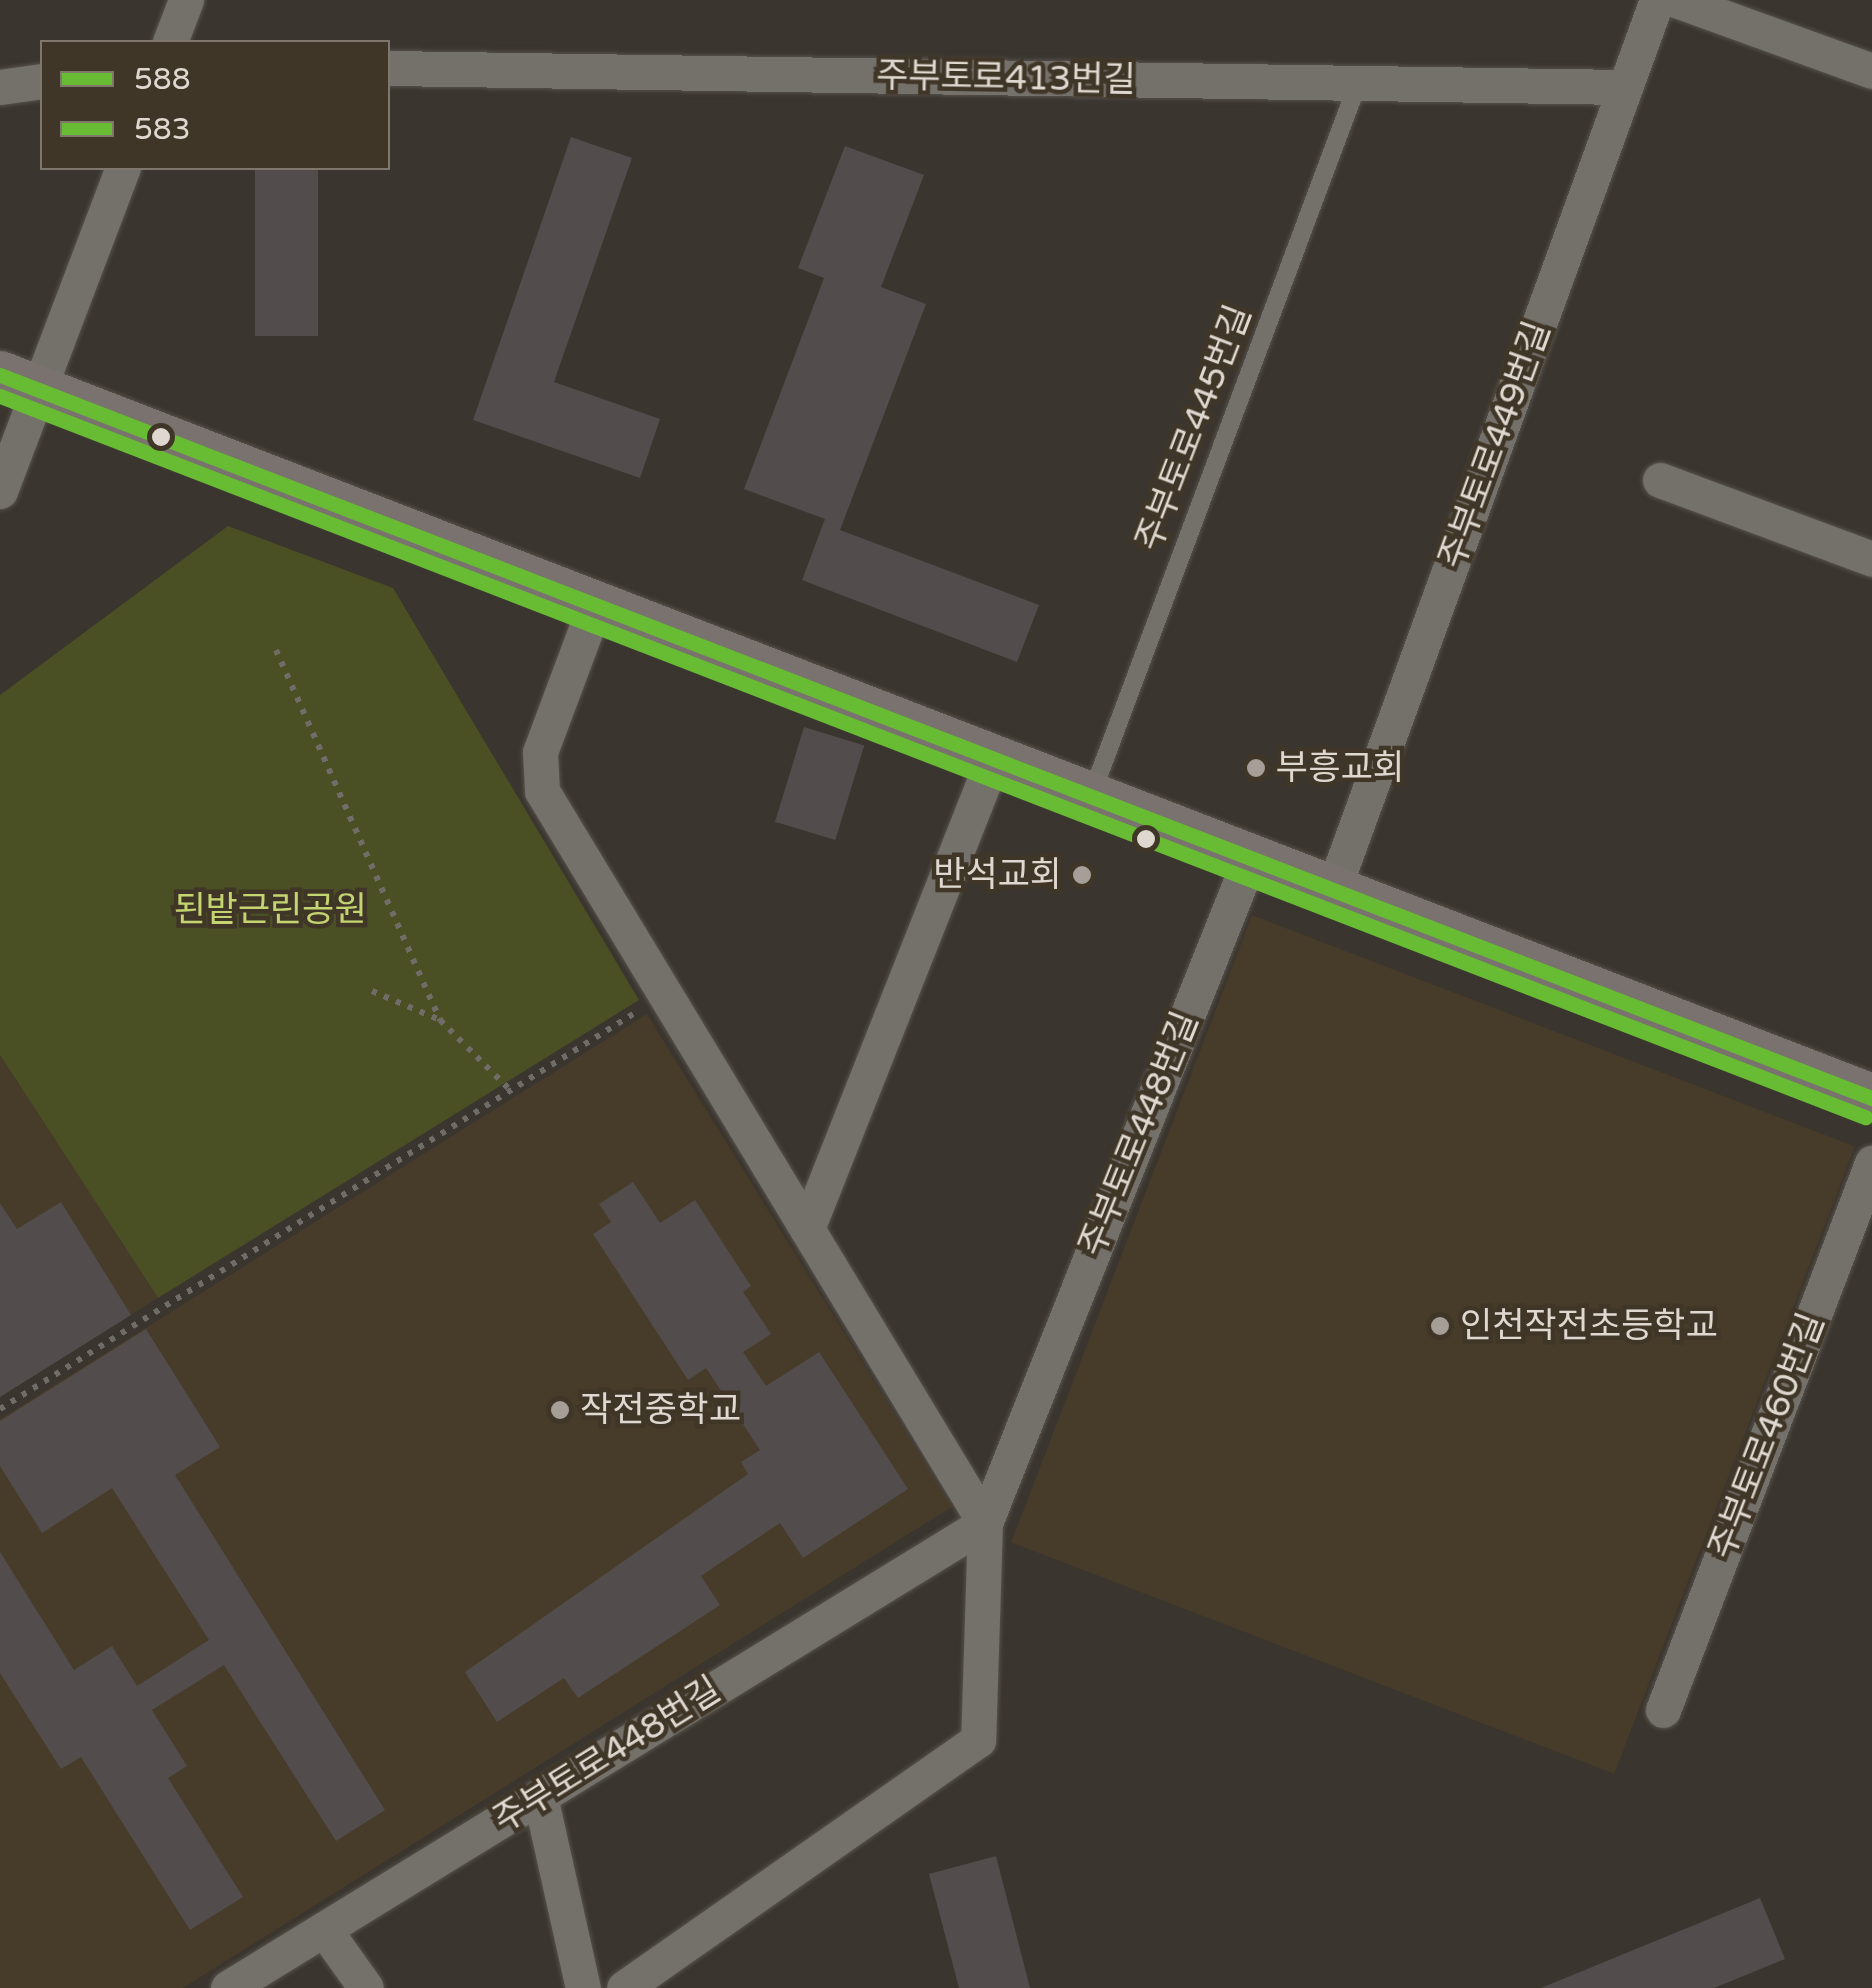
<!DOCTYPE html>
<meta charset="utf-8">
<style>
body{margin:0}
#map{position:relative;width:1872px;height:1988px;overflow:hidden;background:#3a352e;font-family:"Varela Round","Noto Sans KR",sans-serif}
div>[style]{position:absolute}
.built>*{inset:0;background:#473b29;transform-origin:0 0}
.green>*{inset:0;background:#4a4f24}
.building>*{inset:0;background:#524d4c;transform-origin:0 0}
.path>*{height:6px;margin-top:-3px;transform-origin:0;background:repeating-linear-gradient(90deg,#706c67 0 5px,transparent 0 13px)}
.roads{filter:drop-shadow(0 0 2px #56514b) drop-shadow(0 0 2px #56514b)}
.lane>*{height:18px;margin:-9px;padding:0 9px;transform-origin:9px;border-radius:9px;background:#74706a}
.street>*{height:35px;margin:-17.5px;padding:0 17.5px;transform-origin:17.5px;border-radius:17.5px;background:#74706a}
.secondary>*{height:48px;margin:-24px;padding:0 24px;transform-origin:24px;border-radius:24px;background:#79726e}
.bus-1>*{height:15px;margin:-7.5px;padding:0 7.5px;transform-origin:7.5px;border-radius:7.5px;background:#68bc33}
.bus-2>*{height:15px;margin:-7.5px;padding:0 7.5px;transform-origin:7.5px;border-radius:7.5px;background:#68bc33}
.dots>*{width:28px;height:28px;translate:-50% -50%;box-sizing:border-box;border:5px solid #403628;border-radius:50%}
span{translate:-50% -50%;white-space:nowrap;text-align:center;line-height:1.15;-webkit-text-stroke:9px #403628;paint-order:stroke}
.street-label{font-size:35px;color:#ded8d0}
.poi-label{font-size:35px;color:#ded8d0}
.left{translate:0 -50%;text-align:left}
.right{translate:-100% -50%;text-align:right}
.park-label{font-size:35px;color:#c4d470}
.legend{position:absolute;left:40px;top:40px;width:350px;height:130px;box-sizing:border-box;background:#403628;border:2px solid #7f776b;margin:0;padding:12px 18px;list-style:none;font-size:30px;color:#ded8d0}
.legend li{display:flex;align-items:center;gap:20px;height:50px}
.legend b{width:50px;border:2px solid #7f776b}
</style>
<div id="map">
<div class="built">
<i style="left:1252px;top:915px;width:646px;height:672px;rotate:21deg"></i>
<i style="clip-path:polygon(647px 1014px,952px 1507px,183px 1988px,0 1988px,0 1419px)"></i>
<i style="clip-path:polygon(0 1055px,158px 1298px,0 1397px)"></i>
</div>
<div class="green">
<i style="clip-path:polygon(228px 526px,393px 588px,639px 1000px,158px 1298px,0 1055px,0 695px)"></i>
</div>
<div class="building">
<i style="clip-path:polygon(571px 137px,632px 158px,554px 382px,660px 419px,640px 478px,473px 420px)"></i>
<i style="clip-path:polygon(845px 146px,924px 175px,881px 287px,926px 304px,840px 530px,1039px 605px,1017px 662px,802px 580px,825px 519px,744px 489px,824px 278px,798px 268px)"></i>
<i style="left:255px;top:168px;width:63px;height:168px"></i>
<i style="left:804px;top:727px;width:63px;height:99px;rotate:17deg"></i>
<i style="clip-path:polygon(633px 1182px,660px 1223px,695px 1200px,751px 1286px,743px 1292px,771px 1334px,743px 1352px,766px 1386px,819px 1352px,908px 1489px,803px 1558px,780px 1523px,701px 1576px,720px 1605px,578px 1698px,564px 1678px,497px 1722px,465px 1672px,748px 1474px,741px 1462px,760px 1450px,706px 1368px,688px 1380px,593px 1234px,611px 1222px,599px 1204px)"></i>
<i style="clip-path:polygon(61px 1202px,131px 1315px,0 1397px,0 1203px,17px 1229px)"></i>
<i style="clip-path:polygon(146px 1329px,220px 1447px,175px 1475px,385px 1810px,336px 1841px,224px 1665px,152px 1710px,187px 1766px,168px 1778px,243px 1897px,190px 1930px,81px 1757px,61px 1769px,0 1673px,0 1552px,74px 1670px,112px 1646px,137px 1686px,209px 1640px,112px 1488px,42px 1533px,0 1466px,0 1421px)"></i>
<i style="clip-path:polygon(996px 1856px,1030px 1988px,959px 1988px,929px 1874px)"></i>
<i style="clip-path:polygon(1760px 1898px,1785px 1959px,1714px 1988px,1541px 1988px)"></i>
</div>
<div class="path">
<i style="left:276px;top:650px;width:405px;rotate:66.1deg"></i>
<i style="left:372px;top:991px;width:74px;rotate:23.1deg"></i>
<i style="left:440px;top:1020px;width:99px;rotate:45deg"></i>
<i style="left:0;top:1409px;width:752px;rotate:-31.96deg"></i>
</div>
<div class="roads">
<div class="lane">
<i style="left:1091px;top:796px;width:761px;rotate:-69.47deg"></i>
</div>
<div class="street">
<i style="left:1676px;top:0;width:208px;rotate:19.9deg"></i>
<i style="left:170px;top:42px;width:45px;rotate:-69.1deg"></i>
<i style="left:388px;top:68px;width:1237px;rotate:0.88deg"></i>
<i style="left:0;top:87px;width:42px;rotate:-8.1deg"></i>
<i style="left:1660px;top:480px;width:226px;rotate:20.4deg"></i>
<i style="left:0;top:491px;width:346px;rotate:-69.2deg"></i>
<i style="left:595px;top:605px;width:157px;rotate:110.5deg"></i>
<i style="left:540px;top:752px;width:39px;rotate:87deg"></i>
<i style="left:542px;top:791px;width:856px;rotate:58.82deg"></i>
<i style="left:985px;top:1523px;width:217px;rotate:91.8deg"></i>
<i style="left:978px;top:1740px;width:432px;rotate:145deg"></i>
<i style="left:1333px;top:890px;width:947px;rotate:-70deg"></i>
<i style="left:807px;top:1229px;width:505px;rotate:-68.41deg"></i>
<i style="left:1663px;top:1710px;width:586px;rotate:-69.09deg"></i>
<i style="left:540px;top:1796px;width:197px;rotate:77.4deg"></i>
<i style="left:324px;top:1929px;width:72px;rotate:54.6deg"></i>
<i style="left:228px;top:1988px;width:888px;rotate:-31.56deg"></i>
<i style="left:985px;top:1523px;width:716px;rotate:-68.27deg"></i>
</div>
<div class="secondary">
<i style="left:0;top:375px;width:2007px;rotate:21.12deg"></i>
</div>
</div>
<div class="bus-1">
<i style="left:0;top:375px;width:2007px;rotate:21.12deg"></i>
</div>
<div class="bus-2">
<i style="left:0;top:396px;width:2000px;rotate:21.14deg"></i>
</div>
<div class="dots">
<i style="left:161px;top:437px;background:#ded8d0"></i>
<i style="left:1256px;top:768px;background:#a59f97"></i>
<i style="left:1146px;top:839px;background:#ded8d0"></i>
<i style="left:1082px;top:875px;background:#a59f97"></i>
<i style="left:1440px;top:1326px;background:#a59f97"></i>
<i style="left:560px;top:1410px;background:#a59f97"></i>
</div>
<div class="street-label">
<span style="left:1006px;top:78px;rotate:1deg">주부토로413번길</span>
<span style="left:1194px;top:428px;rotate:-69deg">주부토로445번길</span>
<span style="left:1495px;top:445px;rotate:-70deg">주부토로449번길</span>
<span style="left:1139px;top:1134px;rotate:-68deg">주부토로448번길</span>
<span style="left:1767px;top:1436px;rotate:-69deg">주부토로460번길</span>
<span style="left:607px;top:1755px;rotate:-32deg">주부토로448번길</span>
</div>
<div class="poi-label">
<span class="left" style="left:1276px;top:768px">부흥교회</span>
<span class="right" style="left:1062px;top:875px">반석교회</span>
<span class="left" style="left:1460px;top:1326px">인천작전초등학교</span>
<span class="left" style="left:580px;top:1410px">작전중학교</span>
</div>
<div class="park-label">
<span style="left:270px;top:910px">된밭근린공원</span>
</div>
<ul class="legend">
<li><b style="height:12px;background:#68bc33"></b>588</li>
<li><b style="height:12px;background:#68bc33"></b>583</li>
</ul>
</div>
